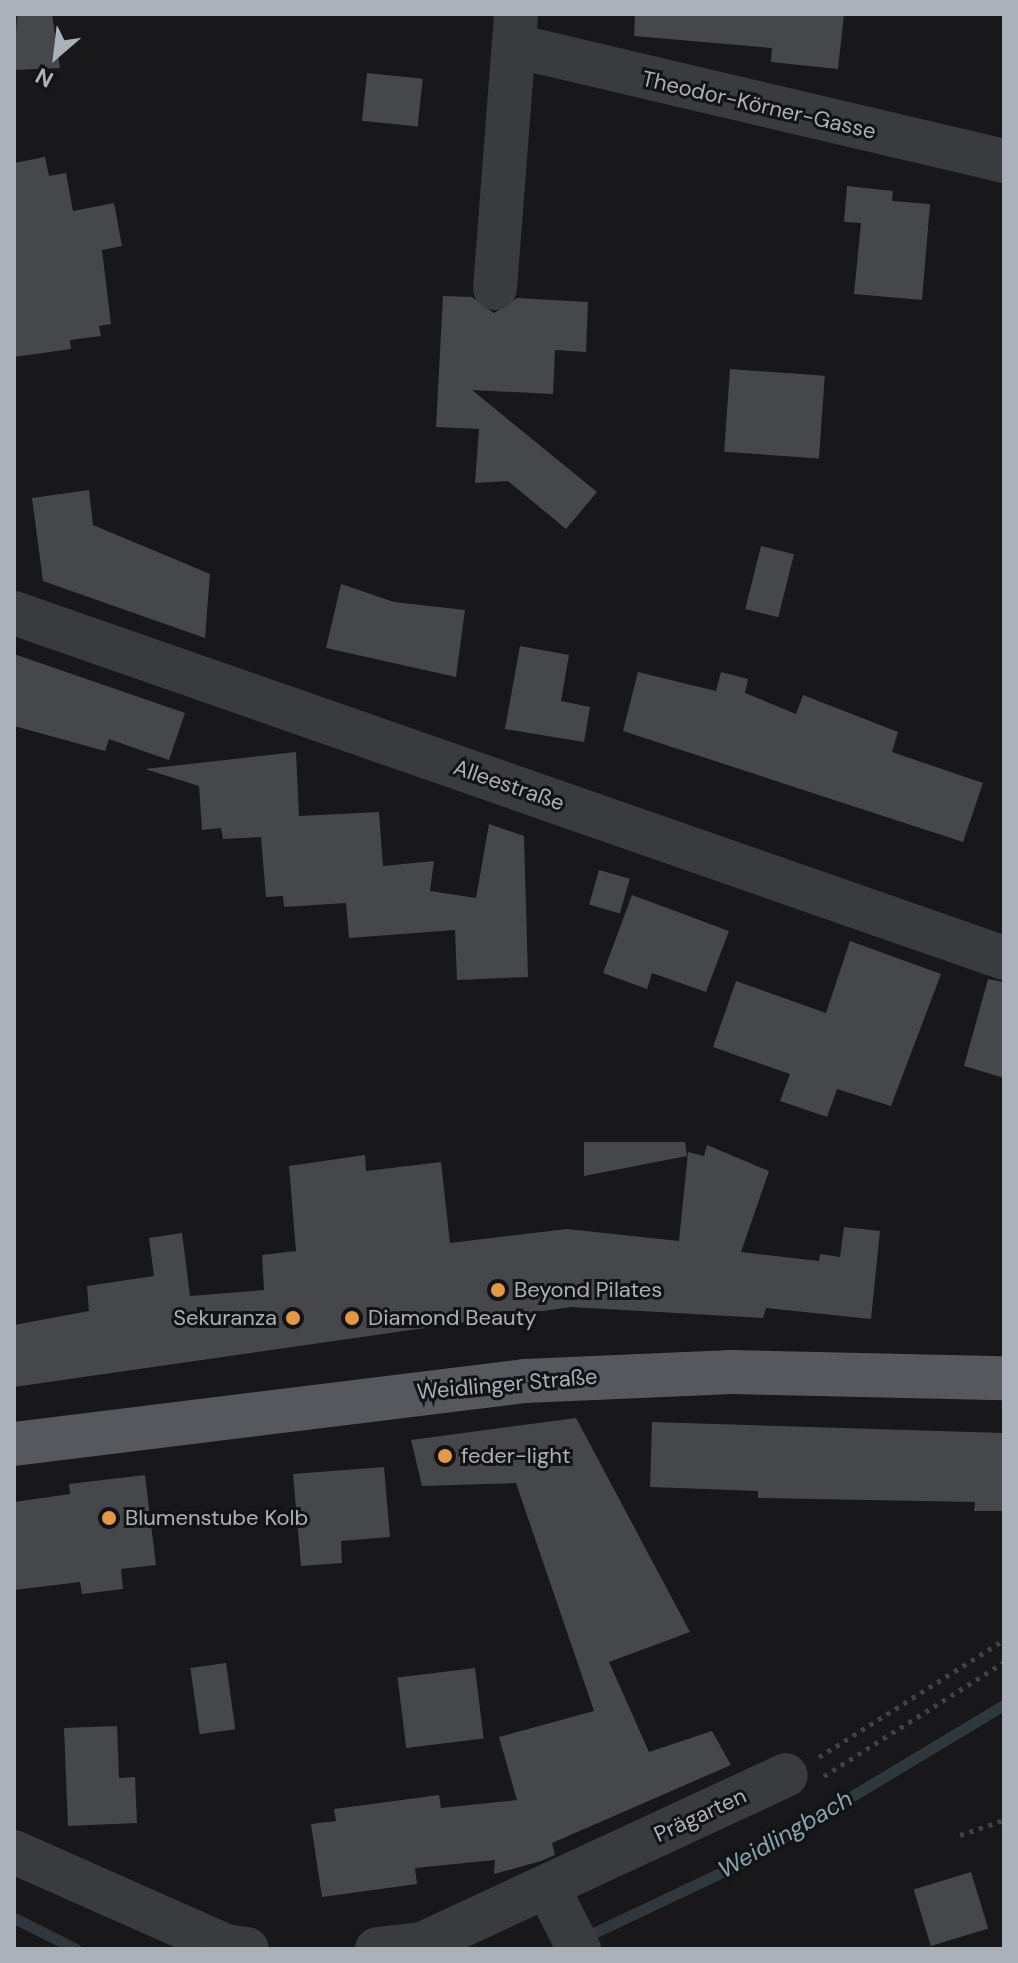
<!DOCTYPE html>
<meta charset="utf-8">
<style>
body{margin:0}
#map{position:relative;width:1018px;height:1963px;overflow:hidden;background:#18181a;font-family:"DM Sans",sans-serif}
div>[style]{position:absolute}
.stream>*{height:11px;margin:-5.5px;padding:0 5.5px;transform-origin:5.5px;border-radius:5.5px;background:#2f393d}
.building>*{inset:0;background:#45474a;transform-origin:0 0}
.path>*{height:5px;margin-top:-2.5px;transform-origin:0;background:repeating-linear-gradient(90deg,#3f4246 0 4px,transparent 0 10px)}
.minor>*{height:44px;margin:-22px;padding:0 22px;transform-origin:22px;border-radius:22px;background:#393b3f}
.major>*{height:44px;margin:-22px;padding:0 22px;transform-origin:22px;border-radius:22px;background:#56585d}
.minor-bridge>*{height:44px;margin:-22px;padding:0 22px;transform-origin:22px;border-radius:22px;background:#393b3f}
.dots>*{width:22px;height:22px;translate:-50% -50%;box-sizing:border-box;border:4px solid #131315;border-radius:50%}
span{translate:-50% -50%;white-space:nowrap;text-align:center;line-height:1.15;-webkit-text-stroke:6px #131315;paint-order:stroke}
.street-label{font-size:22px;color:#abb1b9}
.poi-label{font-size:22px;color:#abb1b9}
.left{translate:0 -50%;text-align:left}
.right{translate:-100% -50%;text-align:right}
.water-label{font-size:24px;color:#86a3b0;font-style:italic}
.frame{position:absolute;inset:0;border:16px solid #abb1b9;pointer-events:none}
.north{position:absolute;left:16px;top:16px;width:80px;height:80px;-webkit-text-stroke:6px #131315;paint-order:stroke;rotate:208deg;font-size:22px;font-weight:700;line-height:32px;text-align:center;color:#abb1b9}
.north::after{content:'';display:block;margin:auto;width:28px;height:36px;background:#abb1b9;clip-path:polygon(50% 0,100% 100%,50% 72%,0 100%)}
</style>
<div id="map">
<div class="stream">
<i style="left:14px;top:1918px;width:69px;rotate:26.6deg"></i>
<i style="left:581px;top:1939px;width:175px;rotate:-25.4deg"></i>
<i style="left:739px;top:1864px;width:309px;rotate:-31deg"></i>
</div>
<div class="building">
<i style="clip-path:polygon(17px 14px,52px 14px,60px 68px,14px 70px)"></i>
<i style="clip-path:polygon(635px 14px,844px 14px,838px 69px,771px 62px,772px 48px,634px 36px)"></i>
<i style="left:367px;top:73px;width:56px;height:48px;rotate:6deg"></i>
<i style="clip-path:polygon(45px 157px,49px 176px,66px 173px,73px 211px,114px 203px,122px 246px,102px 250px,111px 324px,99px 326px,101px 336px,70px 340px,71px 349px,14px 357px,14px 163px)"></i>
<i style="clip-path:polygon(847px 186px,893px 191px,892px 201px,930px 204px,922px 300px,854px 294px,861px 223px,844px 222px)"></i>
<i style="clip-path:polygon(443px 296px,472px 297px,494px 313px,517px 298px,588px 302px,586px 352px,555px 350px,553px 394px,472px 390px,597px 492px,566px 529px,508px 481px,475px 483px,479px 429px,436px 427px)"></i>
<i style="left:730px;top:369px;width:95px;height:83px;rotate:4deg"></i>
<i style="clip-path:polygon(89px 490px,93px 525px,210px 574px,205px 638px,43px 581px,32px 498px)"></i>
<i style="left:761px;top:546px;width:34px;height:65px;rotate:14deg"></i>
<i style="clip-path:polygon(341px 584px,394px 602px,465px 610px,456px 677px,326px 648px)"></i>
<i style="clip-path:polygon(520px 646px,569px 655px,561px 701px,590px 707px,584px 742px,505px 729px)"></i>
<i style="clip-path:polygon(14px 654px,185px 713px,169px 760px,109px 739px,105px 751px,14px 726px)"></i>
<i style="clip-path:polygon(638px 672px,716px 691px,721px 672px,748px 679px,745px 693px,796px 714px,803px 695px,898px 732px,892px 752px,983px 783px,963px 842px,623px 731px)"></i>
<i style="clip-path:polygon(296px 752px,299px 816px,379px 812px,383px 866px,434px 861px,430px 891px,476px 898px,489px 824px,524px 836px,528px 977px,457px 980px,455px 930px,349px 938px,346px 903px,284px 907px,283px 896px,266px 897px,261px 837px,223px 839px,221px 828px,202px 830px,199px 786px,145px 769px)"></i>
<i style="left:599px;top:870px;width:32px;height:36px;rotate:16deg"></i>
<i style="clip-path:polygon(632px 895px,729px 931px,706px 992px,652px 973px,647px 989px,603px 973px)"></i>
<i style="clip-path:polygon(850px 941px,941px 974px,891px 1106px,837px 1089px,827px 1117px,780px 1101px,790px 1074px,713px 1047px,736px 981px,826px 1013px)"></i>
<i style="clip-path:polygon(988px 979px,1004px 982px,1004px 1078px,964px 1066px)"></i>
<i style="clip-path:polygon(584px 1142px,685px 1142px,687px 1156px,584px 1176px)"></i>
<i style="clip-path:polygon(707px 1145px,769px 1171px,741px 1252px,819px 1261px,820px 1254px,840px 1257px,844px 1227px,880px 1231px,871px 1319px,766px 1308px,763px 1318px,571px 1307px,14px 1387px,14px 1325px,89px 1311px,87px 1286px,154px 1276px,149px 1238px,182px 1233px,190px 1296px,264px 1290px,262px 1255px,296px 1251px,289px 1166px,365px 1155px,366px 1171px,441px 1162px,450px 1243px,567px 1229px,679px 1241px,688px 1152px,704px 1156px)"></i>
<i style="clip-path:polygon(576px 1418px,690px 1632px,609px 1662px,649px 1752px,712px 1731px,731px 1765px,552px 1843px,555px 1855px,541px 1861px,494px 1874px,495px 1860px,415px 1868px,417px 1884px,322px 1897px,311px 1824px,336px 1821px,334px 1809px,439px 1795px,441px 1808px,517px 1800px,499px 1737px,594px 1711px,516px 1483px,422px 1486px,411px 1440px)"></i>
<i style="clip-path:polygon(652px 1422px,1004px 1433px,1004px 1511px,974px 1511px,975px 1502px,758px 1498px,758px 1491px,650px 1487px)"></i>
<i style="clip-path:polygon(384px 1467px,390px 1537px,341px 1541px,342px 1563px,301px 1566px,293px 1474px)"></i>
<i style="clip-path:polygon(145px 1475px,156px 1565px,121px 1569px,123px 1589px,82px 1594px,80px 1582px,14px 1590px,14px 1502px,70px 1494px,69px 1484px)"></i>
<i style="left:226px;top:1663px;width:67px;height:36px;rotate:82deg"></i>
<i style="left:475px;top:1668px;width:71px;height:78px;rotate:83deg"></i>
<i style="clip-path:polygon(117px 1726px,119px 1778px,135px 1777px,137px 1823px,68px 1826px,64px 1728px)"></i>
<i style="left:971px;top:1872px;width:59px;height:60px;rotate:73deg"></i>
</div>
<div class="path">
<i style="left:819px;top:1757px;width:219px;rotate:-32.3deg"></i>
<i style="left:824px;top:1776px;width:213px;rotate:-32.3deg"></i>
<i style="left:960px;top:1835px;width:46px;rotate:-18.8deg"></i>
</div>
<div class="minor">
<i style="left:515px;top:46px;width:502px;rotate:13.23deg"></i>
<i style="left:495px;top:288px;width:275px;rotate:-85.6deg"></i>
<i style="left:14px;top:613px;width:1048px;rotate:19.21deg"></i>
<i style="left:14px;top:1852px;width:232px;rotate:23.9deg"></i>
<i style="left:226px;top:1946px;width:21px;rotate:8deg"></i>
<i style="left:377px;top:1949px;width:45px;rotate:-6.3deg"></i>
<i style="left:422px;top:1944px;width:401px;rotate:-24.9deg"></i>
</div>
<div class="major">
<i style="left:14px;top:1444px;width:515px;rotate:-7.03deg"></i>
<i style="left:525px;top:1381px;width:207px;rotate:-2.5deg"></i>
<i style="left:732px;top:1372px;width:272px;rotate:1.3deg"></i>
</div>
<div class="minor-bridge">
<i style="left:553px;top:1898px;width:57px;rotate:63deg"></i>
</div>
<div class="dots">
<i style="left:498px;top:1290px;background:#e39847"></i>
<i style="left:293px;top:1318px;background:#e39847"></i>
<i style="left:352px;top:1318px;background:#e39847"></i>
<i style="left:445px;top:1456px;background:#e39847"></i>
<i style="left:109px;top:1518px;background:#e39847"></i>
</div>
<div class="street-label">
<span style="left:759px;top:105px;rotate:13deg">Theodor-Körner-Gasse</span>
<span style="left:509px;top:785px;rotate:19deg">Alleestraße</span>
<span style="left:507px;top:1384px;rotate:-5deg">Weidlinger Straße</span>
<span style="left:700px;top:1815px;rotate:-25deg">Prägarten</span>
</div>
<div class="poi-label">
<span class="left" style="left:514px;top:1290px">Beyond Pilates</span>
<span class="right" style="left:277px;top:1318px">Sekuranza</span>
<span class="left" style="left:368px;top:1318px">Diamond Beauty</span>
<span class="left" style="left:461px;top:1456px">feder-light</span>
<span class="left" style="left:125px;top:1518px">Blumenstube Kolb</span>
</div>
<div class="water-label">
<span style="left:785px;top:1834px;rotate:-30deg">Weidlingbach</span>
</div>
<div class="frame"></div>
<div class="north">N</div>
</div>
